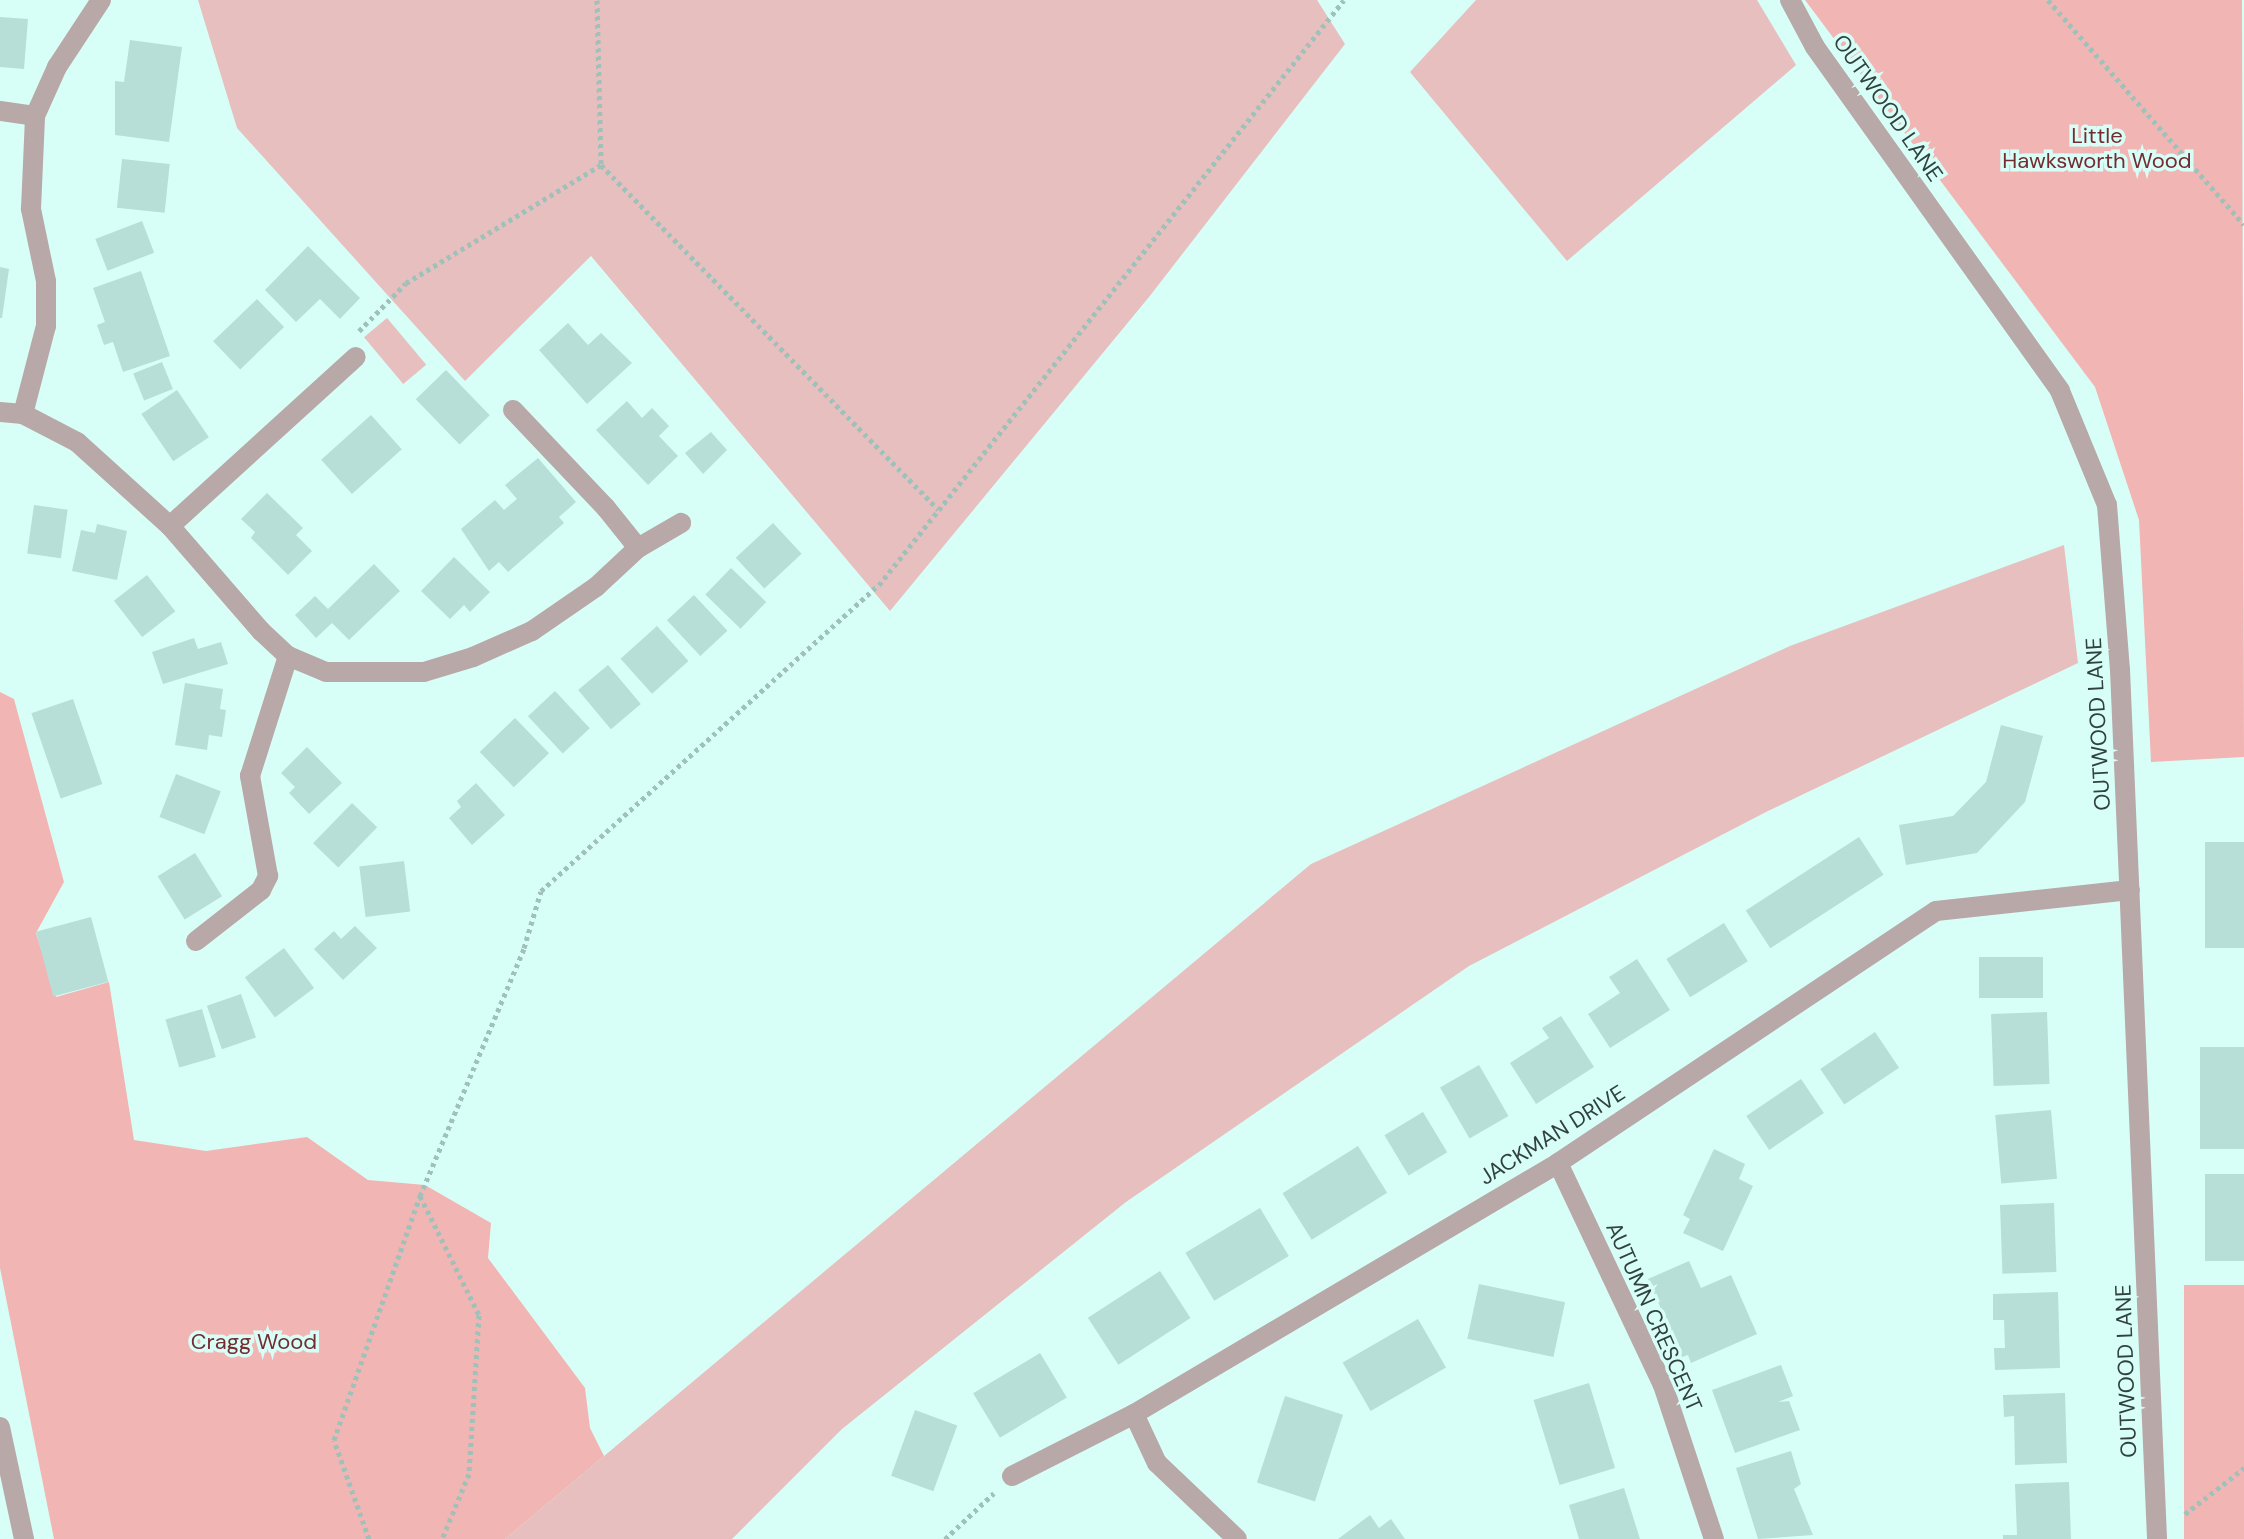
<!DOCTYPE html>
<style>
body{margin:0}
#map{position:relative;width:2244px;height:1539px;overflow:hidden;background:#d7fff7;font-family:"DM Sans",sans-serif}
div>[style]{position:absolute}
.green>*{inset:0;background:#e6bfbe;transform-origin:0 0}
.forest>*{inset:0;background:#f1b5b4;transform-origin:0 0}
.building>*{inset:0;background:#b7ded7;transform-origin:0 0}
.path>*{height:5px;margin-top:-2.5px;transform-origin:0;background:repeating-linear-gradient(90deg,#a0c0ba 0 4px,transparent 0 8px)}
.service>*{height:20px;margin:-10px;padding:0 10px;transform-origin:10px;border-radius:10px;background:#b8a8a8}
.minor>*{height:20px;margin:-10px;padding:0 10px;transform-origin:10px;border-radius:10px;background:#b8a8a8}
span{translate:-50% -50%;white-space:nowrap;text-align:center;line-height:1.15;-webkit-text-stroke:7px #d7fff7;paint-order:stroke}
.street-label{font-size:22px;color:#31413e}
.park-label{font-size:22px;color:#742c30}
</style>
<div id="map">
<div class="green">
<i style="clip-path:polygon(198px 0,1317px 0,1345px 44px,1149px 297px,890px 611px,591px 256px,465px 381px,237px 128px)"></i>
<i style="clip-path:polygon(1476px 0,1757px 0,1796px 65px,1567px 261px,1410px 72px)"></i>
<i style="left:387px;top:318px;width:61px;height:30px;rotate:50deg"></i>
<i style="clip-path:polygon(2064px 545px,2078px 663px,1766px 812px,1469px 966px,1126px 1202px,842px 1429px,732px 1539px,505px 1539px,1311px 864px,1790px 646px)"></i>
</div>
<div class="forest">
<i style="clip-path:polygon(1805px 0,2242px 0,2244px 757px,2151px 762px,2139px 520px,2095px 387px)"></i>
<i style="clip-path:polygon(0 692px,14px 699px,64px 882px,36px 933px,56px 997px,109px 982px,134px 1140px,206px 1151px,307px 1137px,368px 1180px,425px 1185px,491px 1223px,488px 1258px,585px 1388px,590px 1428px,604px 1456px,505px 1539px,54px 1539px,0 1268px)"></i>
<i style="left:2244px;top:1285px;width:254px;height:60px;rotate:90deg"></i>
</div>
<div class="building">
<i style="clip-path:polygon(0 17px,28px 19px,24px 69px,0 67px)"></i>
<i style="clip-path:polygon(130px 40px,182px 47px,169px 142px,115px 135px,115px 81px,124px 82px)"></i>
<i style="left:122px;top:159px;width:48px;height:49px;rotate:6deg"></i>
<i style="left:142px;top:221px;width:34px;height:50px;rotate:69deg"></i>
<i style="clip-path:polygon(308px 246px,360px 298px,340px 319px,320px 299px,296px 322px,265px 290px)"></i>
<i style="clip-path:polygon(0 267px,9px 269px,2px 318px,0 318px)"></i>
<i style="clip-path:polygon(141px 271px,170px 356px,123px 372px,113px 342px,104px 345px,97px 325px,105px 322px,93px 288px)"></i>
<i style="left:257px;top:299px;width:39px;height:61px;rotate:46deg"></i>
<i style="clip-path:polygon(568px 323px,588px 345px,601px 333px,632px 363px,587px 404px,539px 350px)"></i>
<i style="left:162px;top:362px;width:29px;height:31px;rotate:68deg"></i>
<i style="left:446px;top:370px;width:63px;height:42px;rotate:46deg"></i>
<i style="left:177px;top:390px;width:57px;height:43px;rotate:56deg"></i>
<i style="clip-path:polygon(627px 401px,642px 418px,652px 408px,669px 426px,659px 436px,678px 456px,648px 485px,596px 430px)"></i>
<i style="left:371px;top:415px;width:46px;height:67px;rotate:48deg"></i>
<i style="clip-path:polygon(711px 432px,727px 450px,703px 474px,685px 453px)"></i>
<i style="clip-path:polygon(538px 458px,576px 502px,559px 517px,564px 523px,508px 572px,499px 562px,489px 571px,461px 529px,495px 500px,504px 510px,517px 499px,505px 485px)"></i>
<i style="clip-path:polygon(267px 493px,303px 528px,296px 535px,312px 551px,288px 575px,251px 538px,255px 532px,241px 519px)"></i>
<i style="left:34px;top:505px;width:34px;height:49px;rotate:8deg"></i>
<i style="left:773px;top:523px;width:42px;height:51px;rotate:47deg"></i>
<i style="clip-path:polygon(97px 524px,127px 531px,117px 580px,72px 571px,81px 530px,95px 533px)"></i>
<i style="clip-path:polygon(454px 557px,490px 592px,470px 612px,464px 605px,450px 619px,421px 591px)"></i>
<i style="clip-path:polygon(374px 564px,400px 591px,349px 640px,332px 623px,316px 638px,295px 615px,315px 596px,328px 609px)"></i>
<i style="left:731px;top:568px;width:49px;height:37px;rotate:44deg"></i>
<i style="left:147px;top:575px;width:46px;height:42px;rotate:52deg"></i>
<i style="left:694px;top:595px;width:49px;height:37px;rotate:47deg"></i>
<i style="left:657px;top:626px;width:47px;height:49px;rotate:48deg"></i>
<i style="clip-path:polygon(194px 638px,198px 649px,221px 642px,228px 664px,163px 684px,152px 652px)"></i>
<i style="left:608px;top:665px;width:51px;height:39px;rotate:50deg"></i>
<i style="clip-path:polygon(185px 683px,223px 689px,220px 709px,226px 710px,222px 737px,209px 735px,207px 750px,175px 745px)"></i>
<i style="left:555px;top:691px;width:51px;height:37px;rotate:47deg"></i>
<i style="left:73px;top:699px;width:90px;height:44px;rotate:71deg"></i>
<i style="left:515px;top:718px;width:49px;height:49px;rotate:46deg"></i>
<i style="clip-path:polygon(2001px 725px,2043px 736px,2025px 802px,1977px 853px,1906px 865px,1899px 825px,1953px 816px,1986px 782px)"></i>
<i style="clip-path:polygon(307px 747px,342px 783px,309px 814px,289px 793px,295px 787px,281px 773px)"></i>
<i style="left:176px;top:774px;width:48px;height:46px;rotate:21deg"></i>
<i style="clip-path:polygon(476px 783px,505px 815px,472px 845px,449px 818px,461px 807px,457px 801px)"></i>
<i style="left:352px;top:803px;width:35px;height:56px;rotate:44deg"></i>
<i style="left:1859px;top:837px;width:45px;height:135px;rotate:57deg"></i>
<i style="left:2205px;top:842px;width:39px;height:106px"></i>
<i style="left:195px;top:853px;width:51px;height:44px;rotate:58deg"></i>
<i style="left:404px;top:861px;width:51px;height:45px;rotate:83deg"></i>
<i style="left:91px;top:917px;width:67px;height:57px;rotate:75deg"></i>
<i style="left:1724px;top:923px;width:45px;height:68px;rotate:58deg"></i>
<i style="clip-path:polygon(355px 926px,377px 948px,343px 980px,314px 949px,334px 931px,341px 939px)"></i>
<i style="left:284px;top:948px;width:50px;height:49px;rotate:53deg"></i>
<i style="left:1979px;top:957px;width:64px;height:41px"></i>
<i style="clip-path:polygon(1637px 959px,1670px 1010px,1610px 1048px,1588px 1014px,1620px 993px,1609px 977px)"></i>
<i style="left:241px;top:994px;width:46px;height:36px;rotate:71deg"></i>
<i style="left:202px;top:1009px;width:50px;height:38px;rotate:74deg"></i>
<i style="left:2047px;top:1012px;width:72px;height:56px;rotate:88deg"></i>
<i style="clip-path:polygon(1561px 1016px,1594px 1067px,1536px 1104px,1510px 1063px,1549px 1038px,1542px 1028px)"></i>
<i style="left:1875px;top:1032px;width:43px;height:66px;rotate:56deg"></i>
<i style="left:2244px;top:1047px;width:102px;height:44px;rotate:90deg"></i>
<i style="left:1479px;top:1065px;width:59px;height:45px;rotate:60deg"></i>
<i style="left:1801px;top:1079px;width:41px;height:66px;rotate:56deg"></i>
<i style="left:2051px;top:1110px;width:69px;height:56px;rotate:85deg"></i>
<i style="left:1423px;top:1112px;width:47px;height:45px;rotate:59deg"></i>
<i style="left:1358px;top:1146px;width:55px;height:89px;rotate:58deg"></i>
<i style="clip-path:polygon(1714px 1149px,1745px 1164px,1739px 1179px,1753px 1186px,1723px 1251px,1683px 1233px,1690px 1219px,1683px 1215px)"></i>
<i style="left:2244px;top:1174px;width:87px;height:39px;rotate:90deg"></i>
<i style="left:2054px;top:1203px;width:69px;height:54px;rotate:88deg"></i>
<i style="left:1260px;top:1208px;width:56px;height:87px;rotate:59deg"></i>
<i style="clip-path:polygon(1689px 1261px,1701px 1288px,1731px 1275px,1757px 1334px,1691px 1363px,1688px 1355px,1682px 1357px,1648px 1279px)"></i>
<i style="left:1160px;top:1271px;width:56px;height:86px;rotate:57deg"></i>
<i style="left:1479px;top:1284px;width:88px;height:56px;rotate:12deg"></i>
<i style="clip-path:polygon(2058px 1292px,2060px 1368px,1995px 1370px,1994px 1348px,2005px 1348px,2004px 1320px,1993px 1320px,1993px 1294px)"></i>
<i style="left:1418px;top:1319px;width:56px;height:87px;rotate:60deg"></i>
<i style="left:1040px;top:1353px;width:52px;height:78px;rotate:59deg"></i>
<i style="clip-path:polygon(1781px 1365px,1793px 1396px,1778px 1402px,1789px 1401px,1800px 1430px,1735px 1453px,1712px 1390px)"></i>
<i style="left:1589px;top:1383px;width:89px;height:58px;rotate:73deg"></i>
<i style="clip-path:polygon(2065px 1393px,2067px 1463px,2015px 1465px,2014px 1416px,2004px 1417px,2003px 1395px)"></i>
<i style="left:1285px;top:1396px;width:61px;height:91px;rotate:18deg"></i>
<i style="left:915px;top:1410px;width:45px;height:70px;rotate:20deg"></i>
<i style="clip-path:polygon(1791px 1451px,1801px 1484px,1794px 1489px,1813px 1535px,1758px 1539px,1736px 1468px)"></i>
<i style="clip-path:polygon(2069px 1482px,2071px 1539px,2003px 1539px,2003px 1535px,2017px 1535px,2015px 1484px)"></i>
<i style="clip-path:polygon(1624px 1488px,1640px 1539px,1579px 1539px,1569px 1505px)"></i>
<i style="clip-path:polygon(1370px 1515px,1379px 1528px,1391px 1519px,1405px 1539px,1338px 1539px)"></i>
</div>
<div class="path">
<i style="left:597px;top:0;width:165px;rotate:88.6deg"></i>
<i style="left:601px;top:165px;width:482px;rotate:45.6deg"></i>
<i style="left:2048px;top:0;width:298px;rotate:48.9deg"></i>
<i style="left:359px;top:331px;width:67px;rotate:-45.6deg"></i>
<i style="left:406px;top:283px;width:228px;rotate:-31.2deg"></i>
<i style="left:420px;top:1196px;width:133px;rotate:63.6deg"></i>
<i style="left:479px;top:1315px;width:159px;rotate:93.6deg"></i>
<i style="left:469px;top:1474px;width:70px;rotate:112.6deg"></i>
<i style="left:2185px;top:1514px;width:75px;rotate:-37.9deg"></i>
<i style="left:369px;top:1539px;width:105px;rotate:-109.5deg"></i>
<i style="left:334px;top:1440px;width:259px;rotate:-70.6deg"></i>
<i style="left:420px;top:1196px;width:269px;rotate:-67.2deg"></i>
<i style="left:524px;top:948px;width:59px;rotate:-73.4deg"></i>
<i style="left:541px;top:891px;width:456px;rotate:-42.2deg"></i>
<i style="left:879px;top:585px;width:747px;rotate:-51.52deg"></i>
<i style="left:945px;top:1539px;width:67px;rotate:-43.2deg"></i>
</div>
<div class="service">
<i style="left:513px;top:410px;width:135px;rotate:46.5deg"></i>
<i style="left:0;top:1427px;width:115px;rotate:77.9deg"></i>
</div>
<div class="minor">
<i style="left:1790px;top:0;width:53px;rotate:62deg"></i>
<i style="left:1815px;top:47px;width:422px;rotate:54.5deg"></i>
<i style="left:2060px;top:391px;width:123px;rotate:67.6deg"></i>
<i style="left:2107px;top:505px;width:166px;rotate:85.5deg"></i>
<i style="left:2120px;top:670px;width:870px;rotate:87.56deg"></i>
<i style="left:0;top:111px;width:35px;rotate:8deg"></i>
<i style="left:0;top:412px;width:23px;rotate:5deg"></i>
<i style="left:23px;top:414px;width:61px;rotate:27.4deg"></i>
<i style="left:77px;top:442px;width:125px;rotate:42.1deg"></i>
<i style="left:170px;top:526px;width:139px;rotate:49.1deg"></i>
<i style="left:261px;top:631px;width:37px;rotate:43deg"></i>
<i style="left:288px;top:656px;width:41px;rotate:22.8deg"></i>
<i style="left:326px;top:672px;width:98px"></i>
<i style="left:424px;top:672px;width:51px;rotate:-17deg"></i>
<i style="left:473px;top:657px;width:64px;rotate:-23.8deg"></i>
<i style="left:532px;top:631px;width:78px;rotate:-34.5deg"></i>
<i style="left:596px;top:587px;width:57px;rotate:-42.9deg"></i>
<i style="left:638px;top:548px;width:50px;rotate:-30.2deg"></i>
<i style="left:23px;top:414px;width:91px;rotate:-75.4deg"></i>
<i style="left:46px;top:326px;width:45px;rotate:-90deg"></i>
<i style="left:46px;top:281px;width:74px;rotate:-101.8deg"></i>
<i style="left:31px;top:209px;width:93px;rotate:-87.5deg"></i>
<i style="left:35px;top:116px;width:54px;rotate:-65.8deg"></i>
<i style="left:57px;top:67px;width:80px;rotate:-56.7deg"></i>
<i style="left:606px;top:508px;width:51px;rotate:51.3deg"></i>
<i style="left:170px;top:526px;width:251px;rotate:-42.3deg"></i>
<i style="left:196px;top:941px;width:83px;rotate:-38.1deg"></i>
<i style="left:261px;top:890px;width:16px;rotate:-63deg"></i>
<i style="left:268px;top:876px;width:102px;rotate:-100.2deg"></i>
<i style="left:250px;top:776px;width:126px;rotate:-72.4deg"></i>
<i style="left:1558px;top:1163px;width:246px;rotate:64.7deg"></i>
<i style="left:1663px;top:1385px;width:162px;rotate:71.7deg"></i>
<i style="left:1134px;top:1414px;width:54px;rotate:64.9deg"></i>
<i style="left:1157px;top:1463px;width:110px;rotate:43.5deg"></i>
<i style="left:1012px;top:1476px;width:137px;rotate:-26.9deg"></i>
<i style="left:1134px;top:1414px;width:493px;rotate:-30.6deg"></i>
<i style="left:1558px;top:1163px;width:454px;rotate:-33.7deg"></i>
<i style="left:1936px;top:911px;width:195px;rotate:-6.2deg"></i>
</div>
<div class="street-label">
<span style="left:1888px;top:108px;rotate:55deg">OUTWOOD LANE</span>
<span style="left:2098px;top:724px;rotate:-93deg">OUTWOOD LANE</span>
<span style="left:1552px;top:1135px;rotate:-32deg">JACKMAN DRIVE</span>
<span style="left:1654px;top:1317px;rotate:66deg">AUTUMN CRESCENT</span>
<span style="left:2126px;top:1371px;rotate:-92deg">OUTWOOD LANE</span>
</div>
<div class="park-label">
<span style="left:2097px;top:148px">Little<br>Hawksworth Wood</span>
<span style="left:254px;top:1342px">Cragg Wood</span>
</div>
</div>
